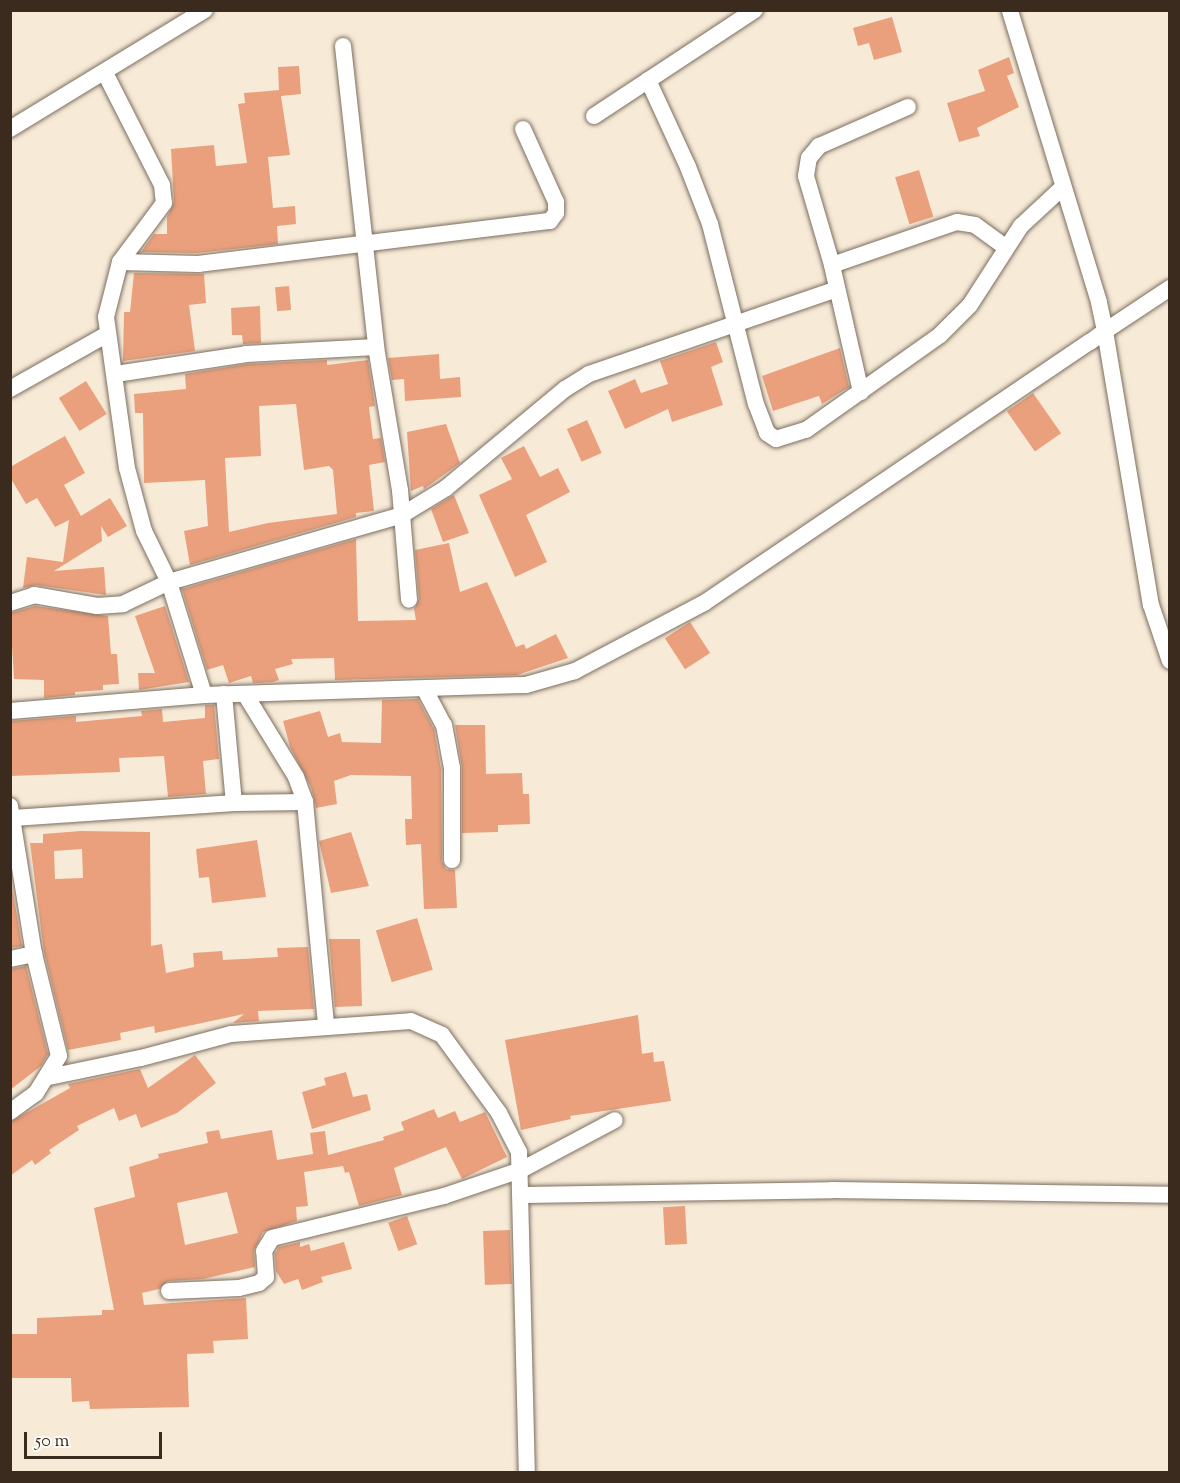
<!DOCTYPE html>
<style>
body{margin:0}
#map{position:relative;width:1180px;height:1483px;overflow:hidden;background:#f7ebd8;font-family:"Sorts Mill Goudy",serif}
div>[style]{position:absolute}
.building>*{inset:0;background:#eaa07d;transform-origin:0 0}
.roads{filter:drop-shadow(0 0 2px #7d6e5f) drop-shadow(0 0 2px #7d6e5f)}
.minor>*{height:16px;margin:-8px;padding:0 8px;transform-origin:8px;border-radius:8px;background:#fff}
span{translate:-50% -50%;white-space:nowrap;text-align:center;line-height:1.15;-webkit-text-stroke:5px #fdfcf7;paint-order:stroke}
.frame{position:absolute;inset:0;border:12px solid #3b2a1e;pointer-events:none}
.scale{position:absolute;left:24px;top:1432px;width:138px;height:27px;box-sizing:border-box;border:3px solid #3b2a1e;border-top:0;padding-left:8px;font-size:18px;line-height:21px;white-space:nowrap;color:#3b2a1e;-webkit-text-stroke:4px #fdfcf7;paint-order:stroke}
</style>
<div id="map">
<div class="building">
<i style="clip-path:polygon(892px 17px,902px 52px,874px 60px,869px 43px,858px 46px,853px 28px)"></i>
<i style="clip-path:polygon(1009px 57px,1014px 73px,1007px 76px,1019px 107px,977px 128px,980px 136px,959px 142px,947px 103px,985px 91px,978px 70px)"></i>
<i style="clip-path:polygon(299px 66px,301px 94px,281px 96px,290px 155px,268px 157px,273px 208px,295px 206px,296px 224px,277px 226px,278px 244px,197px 253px,141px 252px,154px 234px,167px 234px,167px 217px,174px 202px,171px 149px,214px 145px,216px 166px,247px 163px,238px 104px,245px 103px,244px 93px,279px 90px,278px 67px)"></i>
<i style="left:919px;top:170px;width:49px;height:25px;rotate:73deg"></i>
<i style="clip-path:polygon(134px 273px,204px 274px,206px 303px,189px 305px,195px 351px,123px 361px,124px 312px,130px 312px)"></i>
<i style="left:289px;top:286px;width:24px;height:14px;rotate:85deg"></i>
<i style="clip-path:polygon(260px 306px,261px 343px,243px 344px,242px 335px,232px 335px,231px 308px)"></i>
<i style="clip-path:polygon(716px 342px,723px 362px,711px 367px,723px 405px,672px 422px,668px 409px,625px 429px,608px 391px,635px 379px,641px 393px,668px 384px,660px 361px)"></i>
<i style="clip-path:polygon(840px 348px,849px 387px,822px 404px,819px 396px,773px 411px,762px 376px)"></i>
<i style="clip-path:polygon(439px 354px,440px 379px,460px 377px,461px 397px,405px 401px,404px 379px,392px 380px,388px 358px)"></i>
<i style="clip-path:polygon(evenodd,327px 360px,327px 365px,368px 360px,375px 406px,369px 407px,373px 439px,381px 438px,385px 462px,369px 465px,374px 511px,356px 513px,356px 517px,190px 565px,184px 531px,208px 526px,205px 480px,144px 483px,143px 413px,135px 413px,134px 394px,186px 389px,185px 374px,247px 364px,327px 360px,296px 404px,304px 470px,329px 466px,333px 470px,337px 514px,268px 523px,229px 532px,225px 458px,261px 456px,259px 406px,296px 404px)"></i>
<i style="left:86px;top:381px;width:39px;height:32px;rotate:58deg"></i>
<i style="left:1033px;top:393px;width:49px;height:32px;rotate:55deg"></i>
<i style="left:587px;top:420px;width:36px;height:22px;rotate:66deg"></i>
<i style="clip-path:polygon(446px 424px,460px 463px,424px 489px,423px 486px,411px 491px,407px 432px)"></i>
<i style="clip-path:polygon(65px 436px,85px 473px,64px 485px,81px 516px,110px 498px,127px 526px,108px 537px,101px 526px,102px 541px,54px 571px,104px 567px,106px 595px,36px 585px,23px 588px,27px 557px,63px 562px,69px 520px,55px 527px,37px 498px,26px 504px,10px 477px,10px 467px)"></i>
<i style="clip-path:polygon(524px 446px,540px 477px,558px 468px,570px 492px,526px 515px,547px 562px,515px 577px,479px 495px,512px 479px,501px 458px)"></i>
<i style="clip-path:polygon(454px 495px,469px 533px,443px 542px,431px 509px)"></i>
<i style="clip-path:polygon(356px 539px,358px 621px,416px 620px,414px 609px,419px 599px,415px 550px,449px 543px,460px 592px,487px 582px,516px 647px,524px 644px,526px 649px,556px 634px,568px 658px,517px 675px,335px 680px,334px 658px,291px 659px,293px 664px,275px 669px,279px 680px,273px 682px,253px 683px,251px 676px,229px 683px,223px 665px,207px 670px,182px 589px)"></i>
<i style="clip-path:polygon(35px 606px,108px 616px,111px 654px,117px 654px,119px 684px,103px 685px,103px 690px,75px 692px,75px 695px,44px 698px,44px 680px,14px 679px,10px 613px)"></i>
<i style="clip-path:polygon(165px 606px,189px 682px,139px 690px,138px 673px,155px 673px,135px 616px)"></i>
<i style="left:690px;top:622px;width:37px;height:30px;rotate:57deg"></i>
<i style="clip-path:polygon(418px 699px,434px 729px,441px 769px,442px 861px,446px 869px,455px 870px,457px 908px,424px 909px,421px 844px,406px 845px,405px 819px,412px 819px,411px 776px,351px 775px,334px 781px,337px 804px,316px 808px,311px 787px,290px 747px,283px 721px,320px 711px,328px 737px,340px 733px,342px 742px,381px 743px,382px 700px)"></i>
<i style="clip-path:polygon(205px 705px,214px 705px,219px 759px,203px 761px,206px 794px,168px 797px,164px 756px,119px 758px,120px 772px,10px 776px,10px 721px,76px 716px,76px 722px,142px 716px,141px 711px,162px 709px,163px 722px,205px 718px)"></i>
<i style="clip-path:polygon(455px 725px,485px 725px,486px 774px,522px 773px,523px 794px,529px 794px,530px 824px,498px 825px,498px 832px,462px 833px,462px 768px)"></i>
<i style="clip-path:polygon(evenodd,81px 831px,150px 832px,151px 946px,162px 944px,166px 973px,194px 967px,193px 953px,222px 951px,223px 960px,278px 957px,277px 948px,308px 947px,314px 1009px,258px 1011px,259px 1021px,233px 1023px,244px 1014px,155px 1033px,154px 1026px,120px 1033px,121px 1040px,68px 1050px,44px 952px,30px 843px,43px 843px,43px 834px,81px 831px,82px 849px,83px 878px,55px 879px,54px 851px,82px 849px)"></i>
<i style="clip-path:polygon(351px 832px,369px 886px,331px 893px,319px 841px)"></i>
<i style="clip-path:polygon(257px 840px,266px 897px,212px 903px,209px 877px,199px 878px,196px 849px)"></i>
<i style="clip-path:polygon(10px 875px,22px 946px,11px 948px,10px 932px)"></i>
<i style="left:417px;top:918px;width:54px;height:43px;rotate:73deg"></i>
<i style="clip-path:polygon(329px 939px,360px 939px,362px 1006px,335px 1007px)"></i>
<i style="clip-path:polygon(26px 966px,48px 1054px,41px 1066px,10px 1090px,10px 969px)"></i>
<i style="clip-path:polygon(638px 1015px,642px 1054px,653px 1052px,654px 1062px,664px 1061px,671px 1101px,570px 1116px,571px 1119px,521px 1130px,505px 1040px)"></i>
<i style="clip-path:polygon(195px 1055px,216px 1083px,177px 1113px,141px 1128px,136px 1114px,119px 1121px,114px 1108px,77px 1126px,79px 1130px,49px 1150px,51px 1153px,35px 1165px,32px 1160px,10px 1176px,10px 1122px,70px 1088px,68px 1084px,140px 1069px,148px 1088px)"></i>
<i style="clip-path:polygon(346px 1072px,353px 1097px,367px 1094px,371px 1110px,312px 1129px,302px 1092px,326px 1085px,324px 1078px)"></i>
<i style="clip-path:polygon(evenodd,434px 1109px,438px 1118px,455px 1111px,460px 1122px,485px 1112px,507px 1157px,462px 1179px,446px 1147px,394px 1168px,402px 1195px,359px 1206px,349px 1172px,345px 1173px,343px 1166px,304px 1172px,308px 1206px,296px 1207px,297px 1221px,263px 1232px,254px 1251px,255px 1267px,203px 1279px,168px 1281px,159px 1289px,142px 1293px,144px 1305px,246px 1298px,248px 1339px,213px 1341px,214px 1353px,187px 1354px,189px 1407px,90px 1409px,89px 1401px,72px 1402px,71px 1378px,10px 1378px,10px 1334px,37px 1334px,37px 1318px,102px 1315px,102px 1310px,114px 1310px,94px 1208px,135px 1197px,129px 1167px,159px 1158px,158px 1154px,208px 1143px,206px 1132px,219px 1130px,221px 1139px,272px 1130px,277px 1160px,313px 1154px,310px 1133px,325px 1131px,328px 1155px,384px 1140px,383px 1137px,404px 1130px,401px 1122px,434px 1109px,227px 1192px,238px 1233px,185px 1245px,177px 1203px,227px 1192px)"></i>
<i style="left:685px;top:1206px;width:38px;height:22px;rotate:87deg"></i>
<i style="left:407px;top:1216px;width:30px;height:20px;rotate:70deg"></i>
<i style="left:510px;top:1230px;width:54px;height:27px;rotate:88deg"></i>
<i style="clip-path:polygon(300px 1242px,300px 1247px,309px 1244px,311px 1251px,344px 1242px,352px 1269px,321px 1277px,323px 1282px,302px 1290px,298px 1279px,284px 1284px,276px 1271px,275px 1254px,279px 1247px)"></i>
</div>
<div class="roads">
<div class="minor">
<i style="left:343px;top:46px;width:303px;rotate:83.7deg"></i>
<i style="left:376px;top:347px;width:145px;rotate:80.5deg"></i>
<i style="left:400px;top:490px;width:110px;rotate:85.3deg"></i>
<i style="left:105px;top:73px;width:126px;rotate:63deg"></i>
<i style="left:162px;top:185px;width:18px;rotate:84deg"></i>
<i style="left:164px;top:203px;width:74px;rotate:126.7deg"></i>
<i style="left:120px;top:262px;width:57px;rotate:104.3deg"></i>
<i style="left:106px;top:317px;width:152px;rotate:82.1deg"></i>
<i style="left:127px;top:468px;width:65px;rotate:74.9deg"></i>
<i style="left:144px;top:531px;width:57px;rotate:63.9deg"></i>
<i style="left:169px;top:582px;width:118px;rotate:72.8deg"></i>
<i style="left:648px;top:80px;width:96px;rotate:65.3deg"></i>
<i style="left:688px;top:167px;width:61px;rotate:68.9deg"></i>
<i style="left:710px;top:224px;width:186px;rotate:75.7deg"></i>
<i style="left:756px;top:404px;width:31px;rotate:69deg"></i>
<i style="left:767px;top:433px;width:11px;rotate:34deg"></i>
<i style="left:776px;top:439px;width:31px;rotate:-17deg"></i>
<i style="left:806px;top:430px;width:164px;rotate:-35.3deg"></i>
<i style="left:940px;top:335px;width:42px;rotate:-45deg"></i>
<i style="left:970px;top:305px;width:94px;rotate:-57.2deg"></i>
<i style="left:1021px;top:226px;width:56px;rotate:-42.8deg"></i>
<i style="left:594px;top:116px;width:193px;rotate:-33.4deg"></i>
<i style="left:10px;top:129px;width:228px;rotate:-31.4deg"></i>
<i style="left:120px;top:262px;width:78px;rotate:1.5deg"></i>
<i style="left:198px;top:264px;width:355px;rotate:-7deg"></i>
<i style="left:550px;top:221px;width:10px;rotate:-53deg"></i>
<i style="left:556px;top:213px;width:11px;rotate:-90deg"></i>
<i style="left:556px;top:202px;width:80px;rotate:-114.3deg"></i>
<i style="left:832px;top:265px;width:132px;rotate:-19deg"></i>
<i style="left:957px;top:222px;width:18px;rotate:9deg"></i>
<i style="left:975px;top:225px;width:37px;rotate:36deg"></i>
<i style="left:1170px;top:288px;width:78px;rotate:146.5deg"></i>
<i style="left:1105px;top:331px;width:278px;rotate:80.5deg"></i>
<i style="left:1151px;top:605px;width:59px;rotate:71.3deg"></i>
<i style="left:116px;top:374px;width:132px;rotate:-8.7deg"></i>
<i style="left:246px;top:354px;width:130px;rotate:-3.1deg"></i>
<i style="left:10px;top:389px;width:110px;rotate:-29.4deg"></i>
<i style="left:861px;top:392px;width:130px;rotate:-102.9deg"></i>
<i style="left:832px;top:265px;width:93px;rotate:-106.3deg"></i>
<i style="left:806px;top:176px;width:18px;rotate:-81deg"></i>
<i style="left:809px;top:158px;width:16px;rotate:-50deg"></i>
<i style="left:819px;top:146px;width:97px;rotate:-23.7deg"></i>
<i style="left:10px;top:603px;width:25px;rotate:-18deg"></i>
<i style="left:34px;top:595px;width:64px;rotate:9.9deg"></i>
<i style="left:97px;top:606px;width:26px;rotate:-4deg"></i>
<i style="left:123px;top:604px;width:51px;rotate:-25.6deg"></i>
<i style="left:169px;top:582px;width:242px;rotate:-16deg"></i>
<i style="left:402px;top:515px;width:52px;rotate:-31.5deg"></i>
<i style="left:446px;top:488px;width:155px;rotate:-39.8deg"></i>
<i style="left:565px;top:389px;width:28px;rotate:-32deg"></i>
<i style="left:589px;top:374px;width:262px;rotate:-18.9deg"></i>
<i style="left:425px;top:690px;width:40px;rotate:62deg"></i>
<i style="left:444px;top:725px;width:44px;rotate:79.5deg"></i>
<i style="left:452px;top:768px;width:92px;rotate:90deg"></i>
<i style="left:224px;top:694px;width:109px;rotate:84.8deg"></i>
<i style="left:245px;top:694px;width:97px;rotate:58.4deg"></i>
<i style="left:296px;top:777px;width:27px;rotate:70deg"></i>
<i style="left:305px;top:802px;width:223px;rotate:84.6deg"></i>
<i style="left:10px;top:711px;width:195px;rotate:-4.7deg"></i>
<i style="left:204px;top:695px;width:322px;rotate:-1.8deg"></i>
<i style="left:526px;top:685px;width:51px;rotate:-15.9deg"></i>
<i style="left:575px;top:671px;width:146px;rotate:-27.8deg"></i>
<i style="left:704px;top:603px;width:466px;rotate:-34.1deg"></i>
<i style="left:1090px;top:342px;width:19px;rotate:-36deg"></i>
<i style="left:1105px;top:331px;width:30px;rotate:-102deg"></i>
<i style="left:1099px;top:302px;width:305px;rotate:-107deg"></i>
<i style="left:10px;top:806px;width:150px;rotate:80.8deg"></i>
<i style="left:34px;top:954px;width:105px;rotate:76.2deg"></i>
<i style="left:59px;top:1056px;width:44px;rotate:121.9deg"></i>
<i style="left:36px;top:1093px;width:32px;rotate:144deg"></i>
<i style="left:13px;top:818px;width:222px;rotate:-3.9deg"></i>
<i style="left:234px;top:803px;width:71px;rotate:-0.8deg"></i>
<i style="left:10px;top:959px;width:25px;rotate:-12deg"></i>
<i style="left:49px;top:1077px;width:94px;rotate:-11.7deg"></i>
<i style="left:141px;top:1058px;width:93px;rotate:-14.9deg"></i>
<i style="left:231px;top:1034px;width:180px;rotate:-4.1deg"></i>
<i style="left:411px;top:1021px;width:34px;rotate:24deg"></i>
<i style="left:442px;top:1035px;width:97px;rotate:53.8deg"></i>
<i style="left:499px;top:1113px;width:44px;rotate:62.9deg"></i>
<i style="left:519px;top:1152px;width:320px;rotate:88.6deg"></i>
<i style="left:523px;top:1195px;width:309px;rotate:-0.9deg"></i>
<i style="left:832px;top:1190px;width:338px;rotate:0.8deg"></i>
<i style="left:169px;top:1291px;width:70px;rotate:-2.5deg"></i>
<i style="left:239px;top:1288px;width:21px;rotate:-14deg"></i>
<i style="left:259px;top:1283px;width:9px;rotate:-41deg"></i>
<i style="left:266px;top:1277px;width:26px;rotate:-94deg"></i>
<i style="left:264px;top:1251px;width:15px;rotate:-58deg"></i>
<i style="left:272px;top:1238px;width:177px;rotate:-13.7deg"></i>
<i style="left:444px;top:1196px;width:81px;rotate:-18.7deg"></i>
<i style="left:521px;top:1170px;width:106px;rotate:-28deg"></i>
</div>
</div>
<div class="frame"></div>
<div class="scale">50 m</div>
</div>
